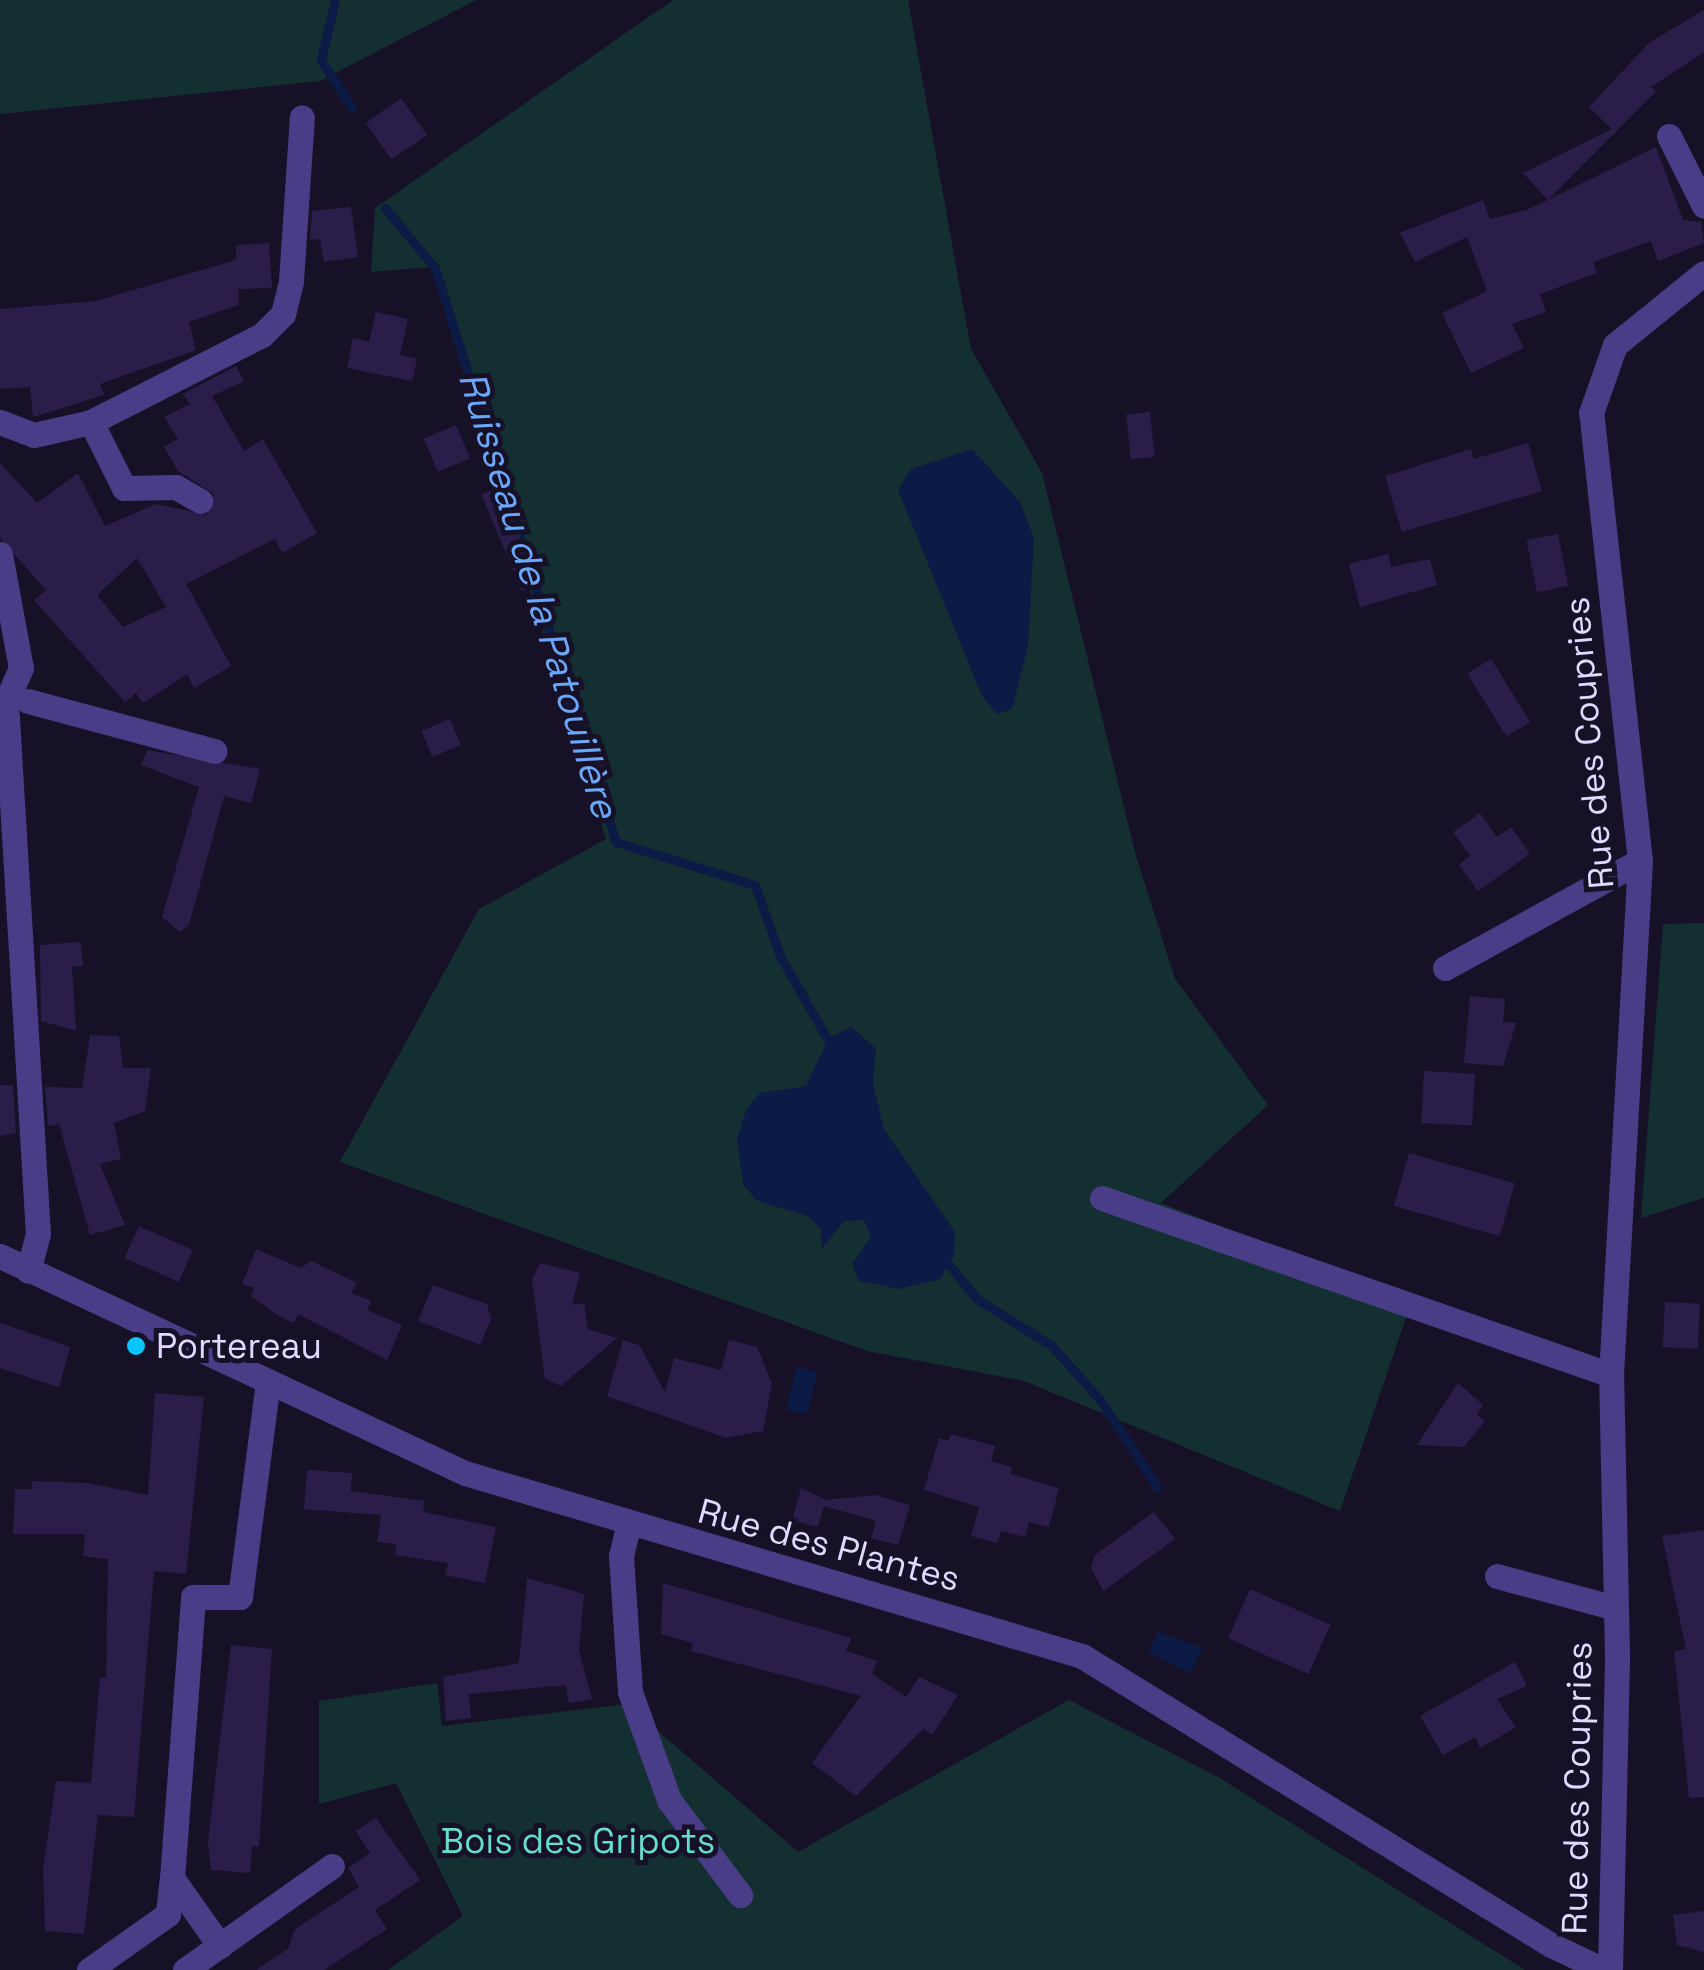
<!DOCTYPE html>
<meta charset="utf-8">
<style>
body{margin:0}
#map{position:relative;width:1704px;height:1970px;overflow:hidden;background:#171128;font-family:"Space Grotesk",sans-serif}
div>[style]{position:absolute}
.green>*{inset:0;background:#142f32}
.water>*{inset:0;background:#0c1a46;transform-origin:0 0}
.stream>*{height:9px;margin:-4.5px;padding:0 4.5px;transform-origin:4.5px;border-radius:4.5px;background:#0c1a46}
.building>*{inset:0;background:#2b1d49;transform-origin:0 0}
.minor>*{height:25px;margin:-12.5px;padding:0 12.5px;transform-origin:12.5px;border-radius:12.5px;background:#483d86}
.dots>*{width:28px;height:28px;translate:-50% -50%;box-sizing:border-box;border:5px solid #171128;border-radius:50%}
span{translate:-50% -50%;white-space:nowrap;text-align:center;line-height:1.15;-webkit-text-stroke:10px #171128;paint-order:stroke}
.street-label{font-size:35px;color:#e1d9fe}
.poi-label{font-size:35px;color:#e1d9fe}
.left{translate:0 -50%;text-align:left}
.park-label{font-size:35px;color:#65dece}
.water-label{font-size:38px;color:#6aa7fb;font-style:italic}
</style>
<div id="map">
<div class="green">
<i style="clip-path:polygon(0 0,476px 0,320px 81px,0 114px)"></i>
<i style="clip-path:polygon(673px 0,908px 0,971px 349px,1042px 473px,1136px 856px,1175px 979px,1268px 1105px,1161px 1203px,1412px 1300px,1340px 1511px,1024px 1381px,867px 1351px,340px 1162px,479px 909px,606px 839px,431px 267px,371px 272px,375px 208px)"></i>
<i style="clip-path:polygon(1704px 923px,1704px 1198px,1641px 1218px,1663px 924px)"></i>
<i style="clip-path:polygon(437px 1683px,442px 1726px,627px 1704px,798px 1852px,1069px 1700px,1218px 1777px,1525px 1970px,388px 1970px,463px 1916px,396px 1783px,319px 1804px,319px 1701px)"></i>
</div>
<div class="water">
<i style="clip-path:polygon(972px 449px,1020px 502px,1034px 538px,1028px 646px,1012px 709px,997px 714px,982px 696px,898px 490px,911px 469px)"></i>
<i style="clip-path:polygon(851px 1027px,876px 1048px,873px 1084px,884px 1129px,955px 1232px,954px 1255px,940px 1279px,900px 1289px,859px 1281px,852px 1264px,871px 1237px,864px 1220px,844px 1221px,822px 1249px,821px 1229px,807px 1216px,756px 1200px,743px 1184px,737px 1139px,747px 1108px,760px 1093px,806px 1086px,829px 1038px)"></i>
<i style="left:797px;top:1367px;width:21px;height:44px;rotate:14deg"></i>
<i style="clip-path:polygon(1158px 1632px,1203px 1648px,1190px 1673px,1149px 1652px)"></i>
</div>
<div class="stream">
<i style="left:335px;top:0;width:62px;rotate:103.1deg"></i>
<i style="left:321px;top:60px;width:57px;rotate:57.1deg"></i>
<i style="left:385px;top:208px;width:78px;rotate:50.2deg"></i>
<i style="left:435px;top:268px;width:602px;rotate:72.5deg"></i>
<i style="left:616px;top:842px;width:145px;rotate:17.2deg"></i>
<i style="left:755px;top:885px;width:75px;rotate:70.6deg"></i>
<i style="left:780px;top:956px;width:105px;rotate:60.3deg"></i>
<i style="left:945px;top:1260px;width:50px;rotate:50.6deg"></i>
<i style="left:977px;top:1299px;width:89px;rotate:32.1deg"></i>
<i style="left:1052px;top:1346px;width:74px;rotate:48.3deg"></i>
<i style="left:1101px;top:1401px;width:103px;rotate:56.9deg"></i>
</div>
<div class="building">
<i style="clip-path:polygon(1704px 10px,1704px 52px,1651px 87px,1656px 91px,1548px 200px,1523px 173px,1612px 129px,1589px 107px,1649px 43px)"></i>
<i style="left:401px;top:98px;width:45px;height:43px;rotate:55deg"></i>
<i style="clip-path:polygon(1656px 147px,1683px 220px,1701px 222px,1704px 243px,1658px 261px,1651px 241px,1593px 262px,1597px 273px,1540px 294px,1546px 312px,1512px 324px,1524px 348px,1471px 373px,1442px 313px,1487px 291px,1467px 237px,1415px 262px,1400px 233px,1483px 200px,1490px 219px,1527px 210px)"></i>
<i style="clip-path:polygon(351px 207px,358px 257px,324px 262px,320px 239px,310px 240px,312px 211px)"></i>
<i style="clip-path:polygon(269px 243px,272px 288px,238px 289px,239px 305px,189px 322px,196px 350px,100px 384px,104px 395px,33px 417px,30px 387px,0 389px,0 309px,96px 301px,236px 260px,236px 245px)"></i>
<i style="clip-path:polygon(376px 312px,408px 319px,400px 355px,417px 359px,412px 381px,347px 368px,353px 338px,369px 342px)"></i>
<i style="clip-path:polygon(evenodd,236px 366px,244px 381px,212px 396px,244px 451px,263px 439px,317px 533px,282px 553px,275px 539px,186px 584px,231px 666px,194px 688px,187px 674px,143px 703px,136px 693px,125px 702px,34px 600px,46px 590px,0 538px,0 463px,37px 503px,78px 473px,105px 526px,156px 504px,207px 515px,214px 494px,178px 471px,164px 447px,178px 439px,164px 417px,190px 404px,183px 394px,236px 366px,137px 558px,166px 607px,123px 627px,97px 595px,137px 558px)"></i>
<i style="left:1150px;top:412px;width:45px;height:24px;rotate:84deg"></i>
<i style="left:456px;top:425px;width:36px;height:35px;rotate:67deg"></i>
<i style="clip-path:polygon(1528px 443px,1542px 491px,1402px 532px,1385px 476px,1471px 449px,1474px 459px)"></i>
<i style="clip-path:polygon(503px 487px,536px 585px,522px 591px,481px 494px)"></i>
<i style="left:1558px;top:534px;width:53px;height:32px;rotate:79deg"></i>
<i style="clip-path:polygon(1388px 554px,1391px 567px,1430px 559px,1437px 585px,1360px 607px,1349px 564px)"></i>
<i style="left:1491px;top:659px;width:74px;height:28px;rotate:58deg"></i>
<i style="left:450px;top:719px;width:28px;height:31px;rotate:67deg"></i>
<i style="clip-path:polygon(147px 750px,260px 769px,251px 803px,224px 796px,189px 925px,180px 932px,162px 917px,199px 787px,141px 765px)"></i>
<i style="clip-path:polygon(1480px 813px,1497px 837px,1511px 827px,1530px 854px,1478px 891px,1459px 865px,1470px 856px,1453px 832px)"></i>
<i style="clip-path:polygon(81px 942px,83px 966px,72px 967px,76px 1031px,41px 1021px,40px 945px)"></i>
<i style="clip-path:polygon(1470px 996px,1505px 999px,1503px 1022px,1516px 1023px,1503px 1066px,1464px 1063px)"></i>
<i style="clip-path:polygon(90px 1035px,119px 1036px,123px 1068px,151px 1068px,145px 1111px,114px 1123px,121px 1159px,100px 1164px,125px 1225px,90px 1235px,59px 1124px,48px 1126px,45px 1087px,82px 1088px)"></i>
<i style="left:1424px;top:1071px;width:51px;height:52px;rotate:3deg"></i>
<i style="clip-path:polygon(0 1085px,13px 1085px,16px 1133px,0 1136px)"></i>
<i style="left:1409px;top:1153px;width:110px;height:55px;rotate:16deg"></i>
<i style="left:139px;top:1226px;width:59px;height:35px;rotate:24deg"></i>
<i style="clip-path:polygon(256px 1249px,301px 1268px,311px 1261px,357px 1283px,351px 1293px,371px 1301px,367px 1310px,402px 1325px,387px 1360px,298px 1314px,294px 1323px,277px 1315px,251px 1296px,254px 1288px,242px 1284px)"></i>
<i style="clip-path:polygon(540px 1263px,580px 1273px,572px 1305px,584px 1303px,588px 1329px,617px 1338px,561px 1386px,545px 1379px,532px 1280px)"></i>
<i style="clip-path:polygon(433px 1285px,487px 1304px,491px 1319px,480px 1345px,418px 1321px)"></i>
<i style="left:1665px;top:1302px;width:35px;height:45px;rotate:3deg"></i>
<i style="clip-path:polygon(0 1323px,70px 1347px,59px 1387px,0 1368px)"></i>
<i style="clip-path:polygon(623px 1340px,639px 1345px,665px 1392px,674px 1358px,721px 1370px,729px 1340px,757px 1347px,772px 1384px,763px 1431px,726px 1438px,607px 1396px)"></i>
<i style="clip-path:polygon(1458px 1383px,1483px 1405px,1477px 1414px,1485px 1421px,1464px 1447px,1417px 1445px)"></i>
<i style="clip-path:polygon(155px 1393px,204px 1397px,186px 1574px,154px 1571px,134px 1817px,98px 1815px,84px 1934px,45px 1931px,43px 1869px,56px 1781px,91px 1783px,100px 1678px,106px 1678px,108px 1559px,83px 1556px,85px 1534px,13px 1534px,15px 1489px,32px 1489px,32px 1481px,87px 1483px,148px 1495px)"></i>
<i style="clip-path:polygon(951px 1434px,995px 1446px,991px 1461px,1012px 1467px,1010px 1474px,1059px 1488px,1049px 1527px,1029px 1522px,1025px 1537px,1001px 1531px,997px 1543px,971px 1536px,979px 1507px,924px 1490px,939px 1438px,949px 1441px)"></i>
<i style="clip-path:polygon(307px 1470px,352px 1473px,351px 1491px,425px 1501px,423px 1512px,496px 1527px,485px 1583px,445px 1575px,448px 1563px,395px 1555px,396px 1544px,377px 1542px,381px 1515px,304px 1509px)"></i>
<i style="clip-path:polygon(801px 1488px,826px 1500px,875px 1495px,910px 1505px,898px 1545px,871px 1538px,876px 1521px,824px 1506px,818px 1527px,792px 1520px)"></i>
<i style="clip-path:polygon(1154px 1512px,1175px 1539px,1103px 1591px,1091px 1568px,1095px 1555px)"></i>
<i style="clip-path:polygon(1704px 1530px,1704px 1797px,1689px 1798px,1674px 1651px,1686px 1649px,1662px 1536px)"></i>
<i style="clip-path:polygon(527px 1578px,584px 1594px,579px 1650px,592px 1699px,569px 1703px,566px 1685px,469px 1694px,471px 1718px,446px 1721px,443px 1677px,519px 1663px)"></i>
<i style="clip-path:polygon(663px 1583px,851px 1638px,846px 1651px,877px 1661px,872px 1674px,906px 1697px,919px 1677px,958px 1695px,932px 1735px,923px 1729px,856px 1796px,812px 1763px,861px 1696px,691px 1651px,693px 1643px,661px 1634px)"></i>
<i style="left:1250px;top:1589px;width:88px;height:54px;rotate:24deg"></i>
<i style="clip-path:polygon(231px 1645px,272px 1649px,259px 1847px,252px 1846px,250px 1873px,211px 1870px,208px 1842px)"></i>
<i style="clip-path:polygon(1515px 1662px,1527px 1686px,1497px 1699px,1516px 1727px,1480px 1748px,1475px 1737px,1443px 1755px,1420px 1716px)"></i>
<i style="clip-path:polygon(376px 1818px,420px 1880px,375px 1910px,387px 1929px,324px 1970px,256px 1970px,288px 1949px,295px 1929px,359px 1887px,348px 1868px,370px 1853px,356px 1831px)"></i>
<i style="clip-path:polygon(1704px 1911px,1704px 1952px,1677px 1945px,1673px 1915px)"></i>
</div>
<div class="minor">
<i style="left:1669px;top:136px;width:78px;rotate:63.4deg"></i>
<i style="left:0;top:422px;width:36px;rotate:21deg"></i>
<i style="left:34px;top:435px;width:58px;rotate:-12.8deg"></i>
<i style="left:91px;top:422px;width:192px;rotate:-27deg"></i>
<i style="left:262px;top:335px;width:30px;rotate:-45deg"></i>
<i style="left:283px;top:314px;width:34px;rotate:-76deg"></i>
<i style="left:291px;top:281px;width:164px;rotate:-86.2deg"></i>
<i style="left:91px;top:422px;width:74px;rotate:63.4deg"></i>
<i style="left:124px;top:488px;width:52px;rotate:-1.1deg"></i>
<i style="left:176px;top:487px;width:28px;rotate:30deg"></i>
<i style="left:0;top:554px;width:116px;rotate:79.6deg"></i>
<i style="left:21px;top:668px;width:37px;rotate:114deg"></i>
<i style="left:6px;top:702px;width:533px;rotate:86.56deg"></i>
<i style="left:38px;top:1234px;width:38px;rotate:105deg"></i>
<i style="left:28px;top:701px;width:193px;rotate:15deg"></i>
<i style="left:1445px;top:968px;width:222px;rotate:-28.8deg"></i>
<i style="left:1102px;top:1198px;width:539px;rotate:19.17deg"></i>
<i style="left:0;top:1256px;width:513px;rotate:25.02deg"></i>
<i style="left:465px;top:1473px;width:644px;rotate:16.52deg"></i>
<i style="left:1082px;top:1656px;width:551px;rotate:31.64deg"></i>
<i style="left:1551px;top:1945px;width:59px;rotate:25.3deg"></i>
<i style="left:628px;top:1526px;width:31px;rotate:103deg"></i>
<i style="left:621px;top:1556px;width:136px;rotate:86.2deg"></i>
<i style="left:630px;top:1692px;width:115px;rotate:70.1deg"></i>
<i style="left:669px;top:1800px;width:119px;rotate:53.2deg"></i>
<i style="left:1497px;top:1576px;width:119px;rotate:15.1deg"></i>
<i style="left:220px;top:1946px;width:83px;rotate:-125.2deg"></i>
<i style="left:172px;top:1878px;width:282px;rotate:-85.7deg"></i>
<i style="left:193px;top:1597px;width:47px"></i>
<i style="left:240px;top:1597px;width:217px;rotate:-82.6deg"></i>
<i style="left:89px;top:1970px;width:97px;rotate:-35.3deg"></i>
<i style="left:168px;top:1914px;width:36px;rotate:-84deg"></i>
<i style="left:185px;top:1970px;width:180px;rotate:-35.3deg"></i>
<i style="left:1610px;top:1970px;width:314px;rotate:-88.7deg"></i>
<i style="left:1617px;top:1656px;width:281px;rotate:-91.2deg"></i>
<i style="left:1611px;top:1375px;width:515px;rotate:-86.77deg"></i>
<i style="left:1640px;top:861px;width:451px;rotate:-96.2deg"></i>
<i style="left:1591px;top:413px;width:72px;rotate:-70.6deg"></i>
<i style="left:1615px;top:345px;width:114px;rotate:-39deg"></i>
</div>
<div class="dots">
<i style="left:136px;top:1346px;background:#0ac5f9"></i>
</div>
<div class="street-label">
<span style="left:1589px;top:743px;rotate:-95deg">Rue des Coupries</span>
<span style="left:829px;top:1545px;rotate:15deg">Rue des Plantes</span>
<span style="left:1577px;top:1788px;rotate:-89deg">Rue des Coupries</span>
</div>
<div class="poi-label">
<span class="left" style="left:156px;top:1346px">Portereau</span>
</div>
<div class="park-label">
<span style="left:578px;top:1841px">Bois des Gripots</span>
</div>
<div class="water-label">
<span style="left:538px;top:595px;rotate:73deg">Ruisseau de la Patouillère</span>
</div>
</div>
